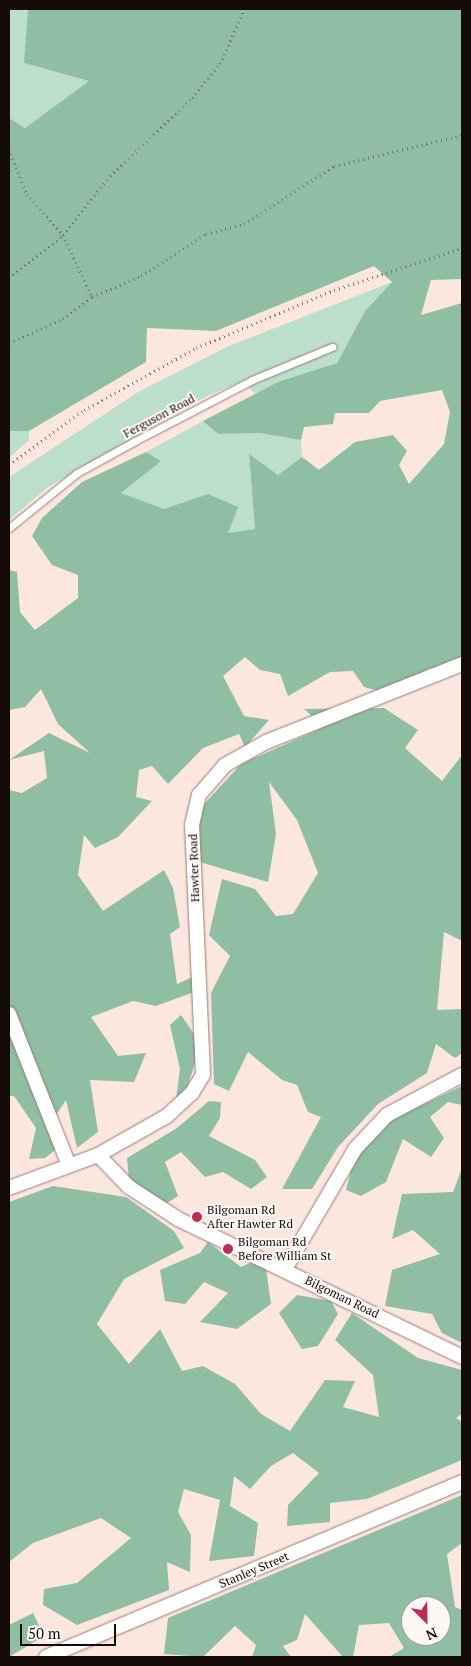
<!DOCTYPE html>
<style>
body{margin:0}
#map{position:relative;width:471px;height:1666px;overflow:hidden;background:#fce7de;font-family:"PT Serif",serif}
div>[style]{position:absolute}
.green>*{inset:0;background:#bbdfca}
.forest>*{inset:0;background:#8fbea3}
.path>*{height:2.5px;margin-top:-1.25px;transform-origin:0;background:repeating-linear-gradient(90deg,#7f706b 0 1px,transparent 0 5px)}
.roads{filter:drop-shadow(0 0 1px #957d74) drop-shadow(0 0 1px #957d74)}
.service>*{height:7px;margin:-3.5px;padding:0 3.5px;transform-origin:3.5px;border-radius:3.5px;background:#fff}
.minor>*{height:14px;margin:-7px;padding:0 7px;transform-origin:7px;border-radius:7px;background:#fff}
.dots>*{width:14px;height:14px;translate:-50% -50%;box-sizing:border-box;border:2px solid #fdf8f5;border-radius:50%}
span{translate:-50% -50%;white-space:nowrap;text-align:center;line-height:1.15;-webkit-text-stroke:4px #fdf8f5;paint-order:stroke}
.street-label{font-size:12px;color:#150c09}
.poi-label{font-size:12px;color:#150c09}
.left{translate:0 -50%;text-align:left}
.frame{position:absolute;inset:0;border:10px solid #150c09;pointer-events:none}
.north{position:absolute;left:401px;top:1596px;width:50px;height:50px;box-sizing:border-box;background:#fdf8f5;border:1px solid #a09a97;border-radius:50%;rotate:157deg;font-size:14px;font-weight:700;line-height:20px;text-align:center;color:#150c09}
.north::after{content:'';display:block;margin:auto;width:18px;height:22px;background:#bb2c57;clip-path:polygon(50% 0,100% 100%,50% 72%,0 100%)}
.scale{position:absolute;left:20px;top:1624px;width:96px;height:22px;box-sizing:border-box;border:2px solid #150c09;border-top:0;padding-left:6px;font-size:15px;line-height:18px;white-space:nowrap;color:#150c09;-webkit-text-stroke:4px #fdf8f5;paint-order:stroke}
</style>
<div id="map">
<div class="green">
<i style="clip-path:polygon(9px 9px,30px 11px,25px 63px,89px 81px,25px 128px,9px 118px)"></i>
<i style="clip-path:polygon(392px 282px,365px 311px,337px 363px,280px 381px,255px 394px,243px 381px,207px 396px,48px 487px,9px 520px,9px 477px,138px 392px,229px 346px)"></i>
<i style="clip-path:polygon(203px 421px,218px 434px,259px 433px,301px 440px,302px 457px,278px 475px,249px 455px,255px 529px,228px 533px,208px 494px,164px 509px,121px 493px,160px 461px,146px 452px)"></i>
<i style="clip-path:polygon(9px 431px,29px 431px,29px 440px,9px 458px)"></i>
</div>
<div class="forest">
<i style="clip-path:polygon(28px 9px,462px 9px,462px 279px,431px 280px,421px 315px,462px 303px,462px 666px,456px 670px,430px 668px,387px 693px,364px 687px,353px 671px,330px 672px,288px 696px,280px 674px,260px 670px,245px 657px,223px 676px,244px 716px,269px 720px,245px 747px,239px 734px,203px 748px,168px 784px,152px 766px,139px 770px,136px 797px,152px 801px,118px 837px,95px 848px,84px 835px,78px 875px,103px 911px,164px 870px,173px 888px,180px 927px,170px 934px,177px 984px,199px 974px,194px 992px,156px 1006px,133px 1001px,91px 1017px,118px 1056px,146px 1053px,134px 1082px,90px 1080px,98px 1132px,77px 1148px,66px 1100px,56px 1115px,59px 1147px,45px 1158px,29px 1159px,36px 1128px,14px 1096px,9px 1096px,9px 790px,22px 793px,47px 778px,44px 751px,9px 760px,49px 733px,90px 753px,58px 724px,41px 689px,25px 707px,9px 710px,9px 570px,17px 572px,20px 612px,35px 630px,78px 598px,78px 575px,52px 565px,32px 536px,42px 518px,82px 482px,146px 452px,161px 461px,121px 493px,164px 509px,208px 494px,238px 507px,228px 533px,255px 529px,249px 454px,278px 475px,302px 457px,319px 470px,355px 442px,393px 435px,407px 451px,399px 465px,409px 484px,444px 444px,450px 412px,442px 390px,380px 401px,369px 413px,335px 413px,333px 424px,304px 427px,301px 440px,259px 433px,218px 434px,203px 421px,280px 381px,337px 363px,365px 311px,392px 282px,374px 266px,216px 331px,147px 328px,146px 362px,29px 431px,9px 431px,9px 118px,25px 128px,89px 81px,24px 63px)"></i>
<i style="clip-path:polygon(384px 708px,418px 730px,405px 748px,442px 781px,462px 755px,462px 941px,444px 932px,437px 1010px,462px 1009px,462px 1053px,455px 1058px,436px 1044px,427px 1073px,378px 1104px,338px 1147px,312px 1189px,282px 1189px,321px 1117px,308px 1112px,297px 1085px,282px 1080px,248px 1052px,229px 1091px,214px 1084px,211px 993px,230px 956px,209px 935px,222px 879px,255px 889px,276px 916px,293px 914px,318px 873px,297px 820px,269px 782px,276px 834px,268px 882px,189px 859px,195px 814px,241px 764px,324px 727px,304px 709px)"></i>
<i style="clip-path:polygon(181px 1015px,201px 1044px,187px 1088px,175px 1107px,180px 1069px,170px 1025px)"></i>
<i style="clip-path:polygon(462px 1086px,462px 1105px,448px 1102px,430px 1117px,444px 1138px,431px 1157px,403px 1139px,386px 1182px,361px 1196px,346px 1190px,355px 1154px,391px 1120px)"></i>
<i style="clip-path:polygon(209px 1101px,221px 1102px,220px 1118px,209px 1136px,255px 1160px,267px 1177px,251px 1189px,223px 1172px,205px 1177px,181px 1152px,165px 1162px,178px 1196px,161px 1207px,129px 1180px,127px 1158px,177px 1128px)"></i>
<i style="clip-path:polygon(462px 1168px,462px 1343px,442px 1333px,432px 1314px,385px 1306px,392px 1270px,440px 1254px,413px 1230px,392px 1239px,402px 1194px,453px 1192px)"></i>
<i style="clip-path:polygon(53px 1186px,126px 1197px,174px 1231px,184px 1248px,124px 1279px,97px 1324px,129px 1364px,160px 1329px,182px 1371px,203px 1366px,235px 1384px,261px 1414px,290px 1431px,325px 1380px,355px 1381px,343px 1407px,379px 1417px,373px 1375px,335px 1340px,352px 1313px,418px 1358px,462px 1370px,462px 1414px,456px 1418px,462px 1422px,462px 1460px,367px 1499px,330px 1503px,330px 1522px,287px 1526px,288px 1505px,319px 1473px,293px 1453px,271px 1466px,250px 1489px,234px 1476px,230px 1506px,258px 1523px,254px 1556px,209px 1561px,220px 1500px,184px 1489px,178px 1512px,191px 1535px,190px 1572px,167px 1562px,169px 1590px,77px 1625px,43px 1605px,44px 1589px,77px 1583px,131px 1538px,101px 1518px,33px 1543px,9px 1562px,9px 1202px)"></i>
<i style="clip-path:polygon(208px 1242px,241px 1267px,250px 1263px,266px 1268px,271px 1304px,237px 1329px,200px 1322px,228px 1293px,204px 1282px,185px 1304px,165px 1301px,160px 1270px,200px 1253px)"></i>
<i style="clip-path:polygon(297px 1295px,331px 1301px,338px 1314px,318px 1346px,302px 1349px,279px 1313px)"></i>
<i style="clip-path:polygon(evenodd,462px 1495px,462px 1543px,447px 1554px,455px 1607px,462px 1610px,462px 1657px,389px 1657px,404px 1648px,389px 1623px,359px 1625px,353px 1657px,343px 1657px,305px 1614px,297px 1640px,283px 1646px,291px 1657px,252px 1657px,256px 1645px,235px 1626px,203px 1657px,164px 1654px,168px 1618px,462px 1495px,411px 1606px,441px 1606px,441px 1636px,411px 1636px,411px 1606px)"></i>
<i style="clip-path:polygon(33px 1613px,44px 1636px,9px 1657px,9px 1625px)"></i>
</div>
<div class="path">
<i style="left:9px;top:149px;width:48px;rotate:68.2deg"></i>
<i style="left:27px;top:194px;width:55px;rotate:48.7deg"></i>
<i style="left:63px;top:235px;width:68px;rotate:64.6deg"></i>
<i style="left:9px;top:278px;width:69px;rotate:-38.5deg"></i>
<i style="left:63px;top:235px;width:75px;rotate:-51.5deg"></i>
<i style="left:110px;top:176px;width:113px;rotate:-43.6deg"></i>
<i style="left:192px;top:98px;width:44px;rotate:-50.5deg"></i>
<i style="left:220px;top:64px;width:60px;rotate:-66.4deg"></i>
<i style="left:9px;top:343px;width:59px;rotate:-24deg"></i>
<i style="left:63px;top:319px;width:36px;rotate:-37deg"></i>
<i style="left:92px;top:297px;width:53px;rotate:-23.2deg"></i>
<i style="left:141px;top:276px;width:77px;rotate:-32.9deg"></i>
<i style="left:206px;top:234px;width:39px;rotate:-15deg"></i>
<i style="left:244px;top:224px;width:107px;rotate:-32.8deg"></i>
<i style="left:334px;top:166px;width:132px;rotate:-13.6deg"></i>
<i style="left:9px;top:465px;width:93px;rotate:-36.3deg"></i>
<i style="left:84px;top:410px;width:128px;rotate:-29deg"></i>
<i style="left:196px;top:348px;width:150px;rotate:-22.8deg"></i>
<i style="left:334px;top:290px;width:135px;rotate:-18.2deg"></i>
</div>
<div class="roads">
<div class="service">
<i style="left:9px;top:528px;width:87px;rotate:-39deg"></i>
<i style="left:77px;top:473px;width:66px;rotate:-28.9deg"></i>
<i style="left:135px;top:441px;width:132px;rotate:-27.5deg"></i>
<i style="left:252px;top:380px;width:87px;rotate:-22.4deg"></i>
</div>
<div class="minor">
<i style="left:9px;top:1014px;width:160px;rotate:68.4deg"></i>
<i style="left:98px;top:1155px;width:45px;rotate:45.9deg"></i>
<i style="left:129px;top:1187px;width:59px;rotate:33.1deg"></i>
<i style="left:178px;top:1219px;width:316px;rotate:25.9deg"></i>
<i style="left:9px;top:1188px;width:95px;rotate:-20.3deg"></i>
<i style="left:98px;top:1155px;width:79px;rotate:-29.5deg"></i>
<i style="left:167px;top:1116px;width:34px;rotate:-43deg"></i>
<i style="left:192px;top:1093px;width:21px;rotate:-59deg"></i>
<i style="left:203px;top:1075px;width:250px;rotate:-92.5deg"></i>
<i style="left:192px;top:825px;width:31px;rotate:-77deg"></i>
<i style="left:199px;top:795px;width:40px;rotate:-49deg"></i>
<i style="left:225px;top:765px;width:47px;rotate:-29.3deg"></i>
<i style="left:266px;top:742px;width:211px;rotate:-21.7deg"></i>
<i style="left:285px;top:1269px;width:139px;rotate:-59.7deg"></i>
<i style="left:355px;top:1149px;width:47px;rotate:-46.7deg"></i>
<i style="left:387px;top:1115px;width:85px;rotate:-28.1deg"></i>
<i style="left:46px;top:1657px;width:451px;rotate:-22.8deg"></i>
</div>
</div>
<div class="dots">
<i style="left:197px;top:1217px;background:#bb2c57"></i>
<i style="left:228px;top:1249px;background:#bb2c57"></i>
</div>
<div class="street-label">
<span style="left:159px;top:416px;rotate:-28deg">Ferguson Road</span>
<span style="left:194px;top:868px;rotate:-92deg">Hawter Road</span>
<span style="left:342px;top:1297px;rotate:26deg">Bilgoman Road</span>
<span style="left:254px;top:1570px;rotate:-23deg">Stanley Street</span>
</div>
<div class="poi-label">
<span class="left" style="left:207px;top:1217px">Bilgoman Rd<br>After Hawter Rd</span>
<span class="left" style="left:238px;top:1249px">Bilgoman Rd<br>Before William St</span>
</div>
<div class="frame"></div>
<div class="north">N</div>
<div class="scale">50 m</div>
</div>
